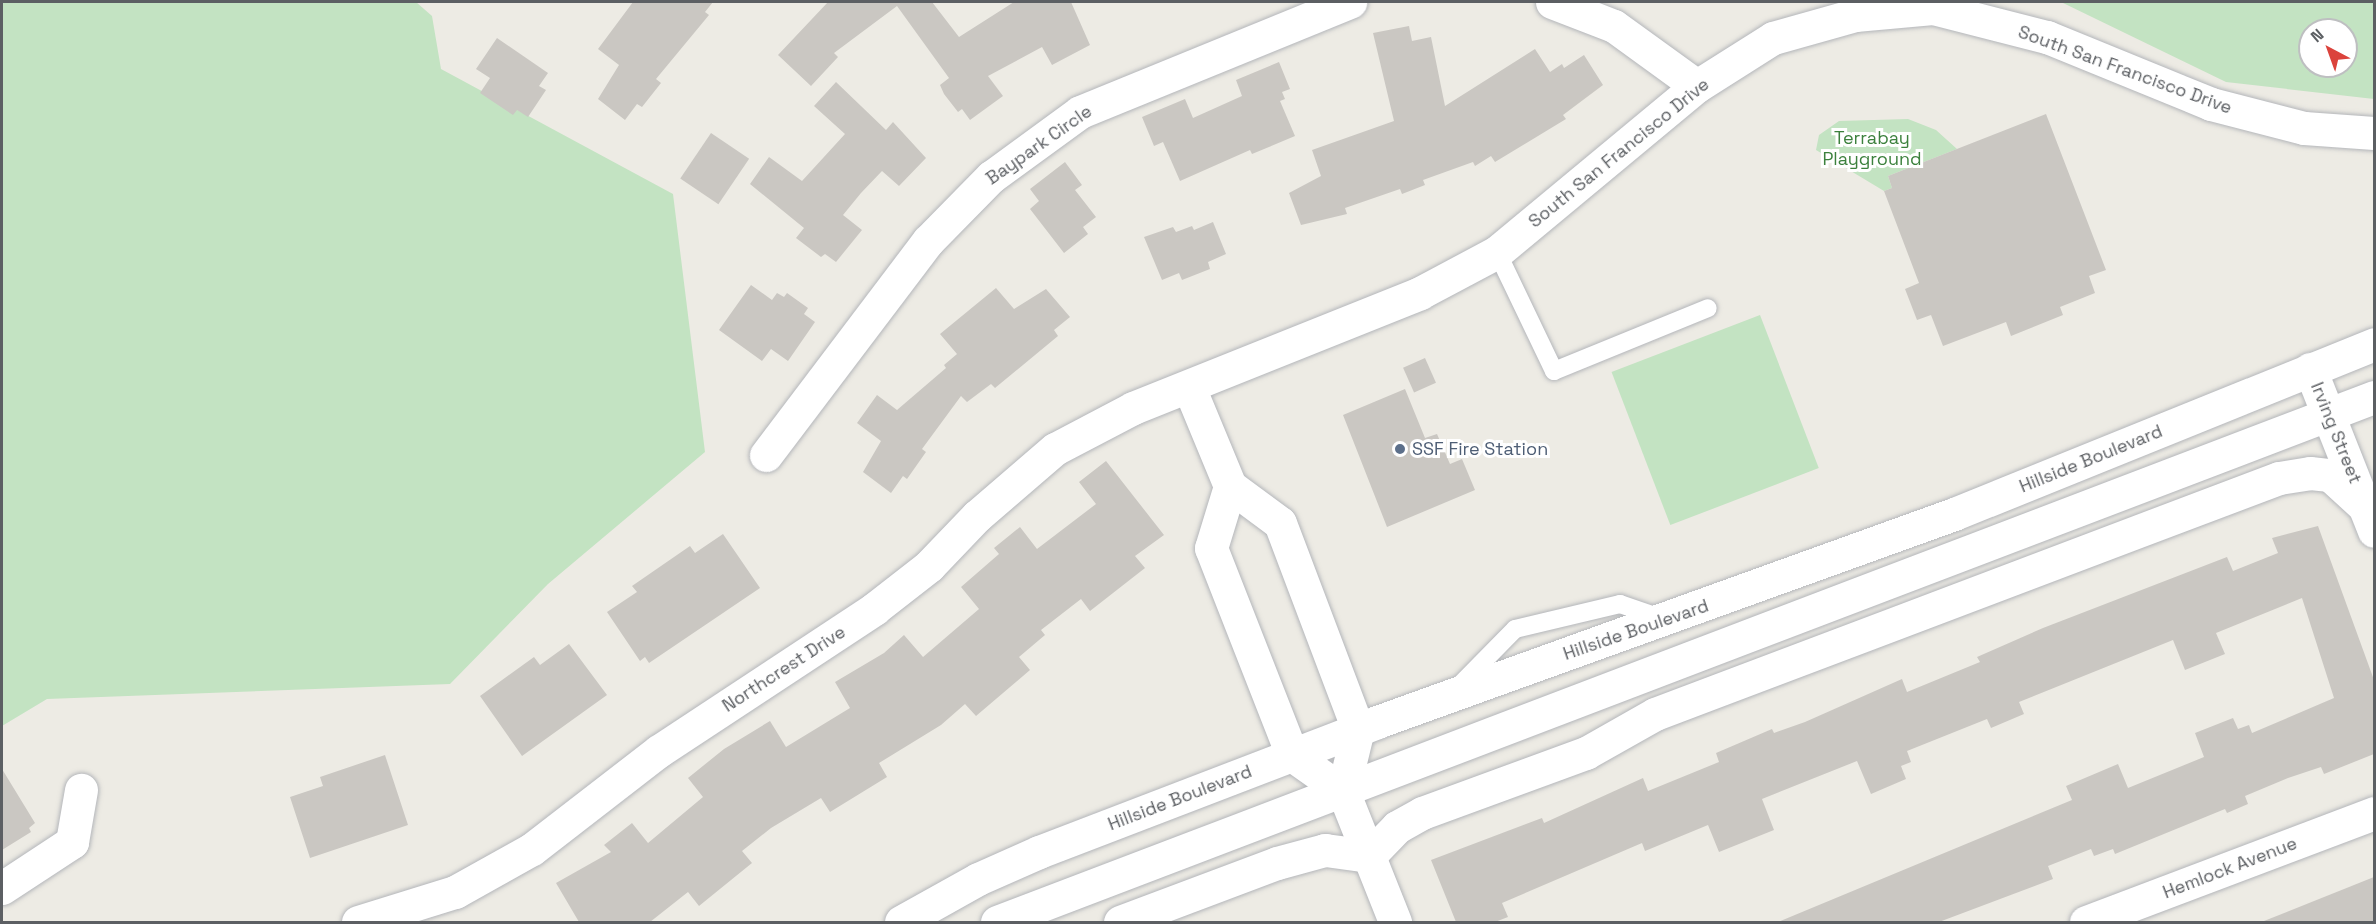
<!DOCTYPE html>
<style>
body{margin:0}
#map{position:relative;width:2376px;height:924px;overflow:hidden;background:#edebe4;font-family:"Space Grotesk",sans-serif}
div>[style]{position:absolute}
.green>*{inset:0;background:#c3e3c2;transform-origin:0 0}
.building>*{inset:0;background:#cac7c2;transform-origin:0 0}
.roads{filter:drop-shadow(0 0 2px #b4b6ba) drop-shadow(0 0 2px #b4b6ba)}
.lane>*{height:18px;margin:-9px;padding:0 9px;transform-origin:9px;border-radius:9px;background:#fff}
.street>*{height:33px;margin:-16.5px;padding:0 16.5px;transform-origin:16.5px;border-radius:16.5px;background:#fff}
.secondary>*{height:33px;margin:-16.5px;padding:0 16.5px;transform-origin:16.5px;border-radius:16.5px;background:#fff}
.dots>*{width:16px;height:16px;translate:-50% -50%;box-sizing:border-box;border:3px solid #fff;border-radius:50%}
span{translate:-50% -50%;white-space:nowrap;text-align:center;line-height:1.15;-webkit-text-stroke:6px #fff;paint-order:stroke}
.street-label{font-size:18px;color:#5c5f63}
.park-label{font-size:18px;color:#3c813d}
.service-label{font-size:18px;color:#4e5e75}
.left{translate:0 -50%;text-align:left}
.frame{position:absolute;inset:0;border:3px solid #5c5f63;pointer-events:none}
.north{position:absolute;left:2298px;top:18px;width:60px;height:60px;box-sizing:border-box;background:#fff;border:2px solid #bebfc1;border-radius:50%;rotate:319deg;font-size:16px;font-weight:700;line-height:24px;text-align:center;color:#5c5f63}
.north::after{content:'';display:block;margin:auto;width:21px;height:27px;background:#db433c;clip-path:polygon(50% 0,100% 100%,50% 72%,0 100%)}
</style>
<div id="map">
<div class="green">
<i style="clip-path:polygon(2px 2px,416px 2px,432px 16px,441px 69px,673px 194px,705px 452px,548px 584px,450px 684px,47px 699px,2px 726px)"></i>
<i style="clip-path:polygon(evenodd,2061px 2px,2374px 2px,2374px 99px,2226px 82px,2061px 2px,2310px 30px,2346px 30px,2346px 66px,2310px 66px,2310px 30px)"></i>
<i style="clip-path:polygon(1908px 119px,1936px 130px,1957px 149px,1888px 176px,1892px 188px,1884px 191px,1816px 150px,1819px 135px,1839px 121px)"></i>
<i style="left:1760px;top:315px;width:164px;height:159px;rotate:69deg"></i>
</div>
<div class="building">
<i style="clip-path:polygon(633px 2px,713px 2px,705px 12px,709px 15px,656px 79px,661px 83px,642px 107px,637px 104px,625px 120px,598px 99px,619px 65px,598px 49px)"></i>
<i style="clip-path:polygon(828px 2px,932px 2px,959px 37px,1014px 2px,1071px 2px,1090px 45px,1052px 65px,1042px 47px,988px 76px,1003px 96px,970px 120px,962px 109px,958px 112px,944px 94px,940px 85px,949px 78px,897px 6px,834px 53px,838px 57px,811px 86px,778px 55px)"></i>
<i style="clip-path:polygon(1409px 26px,1412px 41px,1431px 37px,1445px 106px,1535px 49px,1550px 72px,1562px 64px,1564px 68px,1584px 55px,1603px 85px,1563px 115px,1566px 119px,1495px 162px,1491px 156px,1475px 166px,1473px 162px,1423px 180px,1425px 185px,1402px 194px,1400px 189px,1345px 208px,1347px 214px,1301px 225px,1289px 193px,1321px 176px,1312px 150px,1394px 121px,1373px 33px)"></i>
<i style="clip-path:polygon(497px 38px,548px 73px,539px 86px,546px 90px,528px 117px,517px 110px,513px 115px,480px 93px,490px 78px,476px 69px)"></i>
<i style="clip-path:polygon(1279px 62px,1290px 89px,1282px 92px,1285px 99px,1280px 101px,1295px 136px,1252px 154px,1250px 150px,1180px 181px,1163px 142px,1154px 146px,1142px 117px,1185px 99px,1193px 118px,1242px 96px,1236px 80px)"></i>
<i style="clip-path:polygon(836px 82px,886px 130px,893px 122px,926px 158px,899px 186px,882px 171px,861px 193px,843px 215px,862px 230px,836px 262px,825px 254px,821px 257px,796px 238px,804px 228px,750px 184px,769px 157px,802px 181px,845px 134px,814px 106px)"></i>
<i style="clip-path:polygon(2046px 114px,2106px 270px,2089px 276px,2095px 293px,2060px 307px,2063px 315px,2011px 336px,2006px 322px,1943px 346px,1931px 315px,1917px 320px,1905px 289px,1919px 283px,1884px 191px,1892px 188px,1888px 176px)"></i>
<i style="left:711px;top:133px;width:46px;height:55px;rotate:34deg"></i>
<i style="clip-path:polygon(1065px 162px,1082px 185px,1075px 190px,1096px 217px,1083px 227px,1088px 234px,1064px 253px,1030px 209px,1039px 201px,1030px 189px)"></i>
<i style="clip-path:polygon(1213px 222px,1226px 254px,1208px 262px,1210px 269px,1182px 280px,1179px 273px,1162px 280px,1144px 237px,1173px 227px,1176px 232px,1192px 226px,1194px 230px)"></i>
<i style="clip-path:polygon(751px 285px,772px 300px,777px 293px,784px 297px,787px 293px,808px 308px,804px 314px,815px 322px,788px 361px,771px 349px,762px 361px,719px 330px)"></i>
<i style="clip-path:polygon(996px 288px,1014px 309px,1046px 289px,1070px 317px,1054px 330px,1058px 336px,995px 388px,991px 384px,967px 402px,961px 396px,922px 449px,926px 452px,907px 479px,903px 476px,891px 493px,863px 472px,881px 441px,857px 423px,877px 395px,897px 410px,946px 368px,944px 365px,957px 354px,940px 334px)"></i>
<i style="left:1425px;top:358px;width:27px;height:24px;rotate:66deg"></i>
<i style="clip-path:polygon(1405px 389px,1425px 438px,1437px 434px,1450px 464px,1462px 459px,1475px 490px,1387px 527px,1343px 415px)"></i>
<i style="clip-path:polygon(1106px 461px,1164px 535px,1135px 556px,1145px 568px,1090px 611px,1081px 599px,1041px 630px,1045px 635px,1019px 657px,1030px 670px,976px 716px,965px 704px,941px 725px,879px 763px,887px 777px,830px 812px,821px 798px,771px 828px,742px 851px,752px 863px,699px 906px,688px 892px,650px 922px,579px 922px,556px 883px,611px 852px,604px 845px,632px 823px,648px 843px,703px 797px,688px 778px,724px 749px,770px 721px,786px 747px,850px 708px,835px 682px,884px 653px,904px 635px,923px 657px,979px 609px,961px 587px,999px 554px,994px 548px,1020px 527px,1037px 549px,1096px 504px,1079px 482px)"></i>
<i style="clip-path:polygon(2318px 526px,2374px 680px,2374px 754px,2324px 774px,2321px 767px,2288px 778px,2245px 796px,2248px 804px,2227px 813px,2225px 809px,2115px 854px,2113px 849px,2094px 856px,2091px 849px,2048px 866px,2053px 879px,1939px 922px,1778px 922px,2072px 800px,2066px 786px,2118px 764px,2128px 788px,2204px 757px,2195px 733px,2233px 718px,2238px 729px,2249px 725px,2252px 733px,2334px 698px,2302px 598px,2216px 633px,2225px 654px,2185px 670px,2173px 640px,2019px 702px,2024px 714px,1991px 728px,1987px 719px,1907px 751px,1911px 762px,1901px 766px,1906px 779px,1871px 794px,1857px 761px,1762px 799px,1774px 830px,1719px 852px,1708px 825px,1645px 851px,1642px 843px,1502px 903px,1508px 917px,1495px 922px,1456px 922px,1431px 860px,1542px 818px,1544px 823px,1643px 778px,1648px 791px,1719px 762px,1716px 753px,1772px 729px,1774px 733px,1805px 722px,1902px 679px,1907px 692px,1980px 662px,1977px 657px,2043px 628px,2227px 557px,2233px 571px,2278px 553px,2272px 538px)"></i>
<i style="clip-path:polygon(723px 534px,760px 588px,649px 663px,645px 657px,640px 661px,607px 612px,637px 592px,632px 586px,690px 546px,695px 553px)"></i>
<i style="clip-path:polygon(569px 644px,607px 695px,522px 756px,480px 696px,534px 657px,540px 665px)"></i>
<i style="clip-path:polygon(385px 755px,408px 825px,310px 858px,290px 797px,323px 786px,320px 777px)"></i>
<i style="clip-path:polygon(2px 769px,35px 823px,29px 828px,31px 832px,2px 850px)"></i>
<i style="clip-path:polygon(2374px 877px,2374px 922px,2264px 922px,2264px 921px)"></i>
</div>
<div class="roads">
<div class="lane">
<i style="left:1497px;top:252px;width:132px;rotate:64.4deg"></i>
<i style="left:1554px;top:371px;width:166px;rotate:-22.2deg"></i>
<i style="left:1459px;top:686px;width:80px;rotate:-45.5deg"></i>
<i style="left:1515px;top:629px;width:108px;rotate:-13.4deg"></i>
<i style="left:1620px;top:604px;width:43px;rotate:18.9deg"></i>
</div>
<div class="street">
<i style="left:1552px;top:2px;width:66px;rotate:21.2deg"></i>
<i style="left:1614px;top:26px;width:102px;rotate:35.9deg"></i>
<i style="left:2310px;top:369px;width:174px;rotate:68.4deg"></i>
<i style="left:1189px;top:387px;width:107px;rotate:67.5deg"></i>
<i style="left:1230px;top:486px;width:62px;rotate:36.5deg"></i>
<i style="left:1280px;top:523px;width:220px;rotate:69.3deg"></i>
<i style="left:1358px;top:729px;width:64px;rotate:103.6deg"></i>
<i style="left:766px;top:455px;width:268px;rotate:-52.9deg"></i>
<i style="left:928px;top:241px;width:90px;rotate:-45.5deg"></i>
<i style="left:991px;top:177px;width:110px;rotate:-36.1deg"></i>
<i style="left:1080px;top:112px;width:292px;rotate:-22.2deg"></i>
<i style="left:1230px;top:486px;width:65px;rotate:107deg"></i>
<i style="left:1211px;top:548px;width:222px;rotate:68.6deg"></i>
<i style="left:1292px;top:755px;width:62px;rotate:35.2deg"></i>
<i style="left:1343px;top:791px;width:141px;rotate:68.3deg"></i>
<i style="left:1369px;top:856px;width:40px;rotate:-46deg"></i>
<i style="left:1397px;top:827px;width:29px;rotate:-29deg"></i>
<i style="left:1422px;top:813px;width:175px;rotate:-20.1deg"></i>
<i style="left:1586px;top:753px;width:79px;rotate:-29.5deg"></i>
<i style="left:1655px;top:714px;width:667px;rotate:-20.72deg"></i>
<i style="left:2279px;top:478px;width:31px;rotate:-9deg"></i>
<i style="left:2310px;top:473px;width:20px;rotate:6deg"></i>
<i style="left:2330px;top:475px;width:47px;rotate:42.4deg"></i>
<i style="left:2px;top:888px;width:84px;rotate:-33.3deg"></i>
<i style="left:72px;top:842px;width:53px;rotate:-80.2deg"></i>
<i style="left:358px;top:922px;width:102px;rotate:-17.2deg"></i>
<i style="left:455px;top:892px;width:88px;rotate:-29.2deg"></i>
<i style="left:532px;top:849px;width:160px;rotate:-37.7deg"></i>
<i style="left:659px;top:751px;width:258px;rotate:-33.4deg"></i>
<i style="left:874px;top:609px;width:70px;rotate:-38deg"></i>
<i style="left:929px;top:566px;width:69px;rotate:-46.2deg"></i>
<i style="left:977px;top:516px;width:103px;rotate:-40.7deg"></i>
<i style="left:1055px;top:449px;width:88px;rotate:-27.7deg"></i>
<i style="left:1133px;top:408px;width:309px;rotate:-21.8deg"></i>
<i style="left:1420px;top:293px;width:87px;rotate:-28deg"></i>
<i style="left:1497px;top:252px;width:260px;rotate:-39.7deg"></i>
<i style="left:1697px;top:86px;width:90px;rotate:-32.3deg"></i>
<i style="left:1773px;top:38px;width:85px;rotate:-15.7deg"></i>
<i style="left:1855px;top:15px;width:78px;rotate:-5.1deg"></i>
<i style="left:1933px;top:8px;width:118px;rotate:14.3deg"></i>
<i style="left:2047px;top:37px;width:177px;rotate:22.2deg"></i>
<i style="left:2211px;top:104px;width:96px;rotate:14.5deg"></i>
<i style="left:2304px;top:128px;width:70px;rotate:4.1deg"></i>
<i style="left:1120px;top:922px;width:168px;rotate:-20.6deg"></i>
<i style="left:1277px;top:863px;width:50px;rotate:-15.2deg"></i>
<i style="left:1325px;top:850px;width:44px;rotate:7.8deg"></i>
<i style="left:2086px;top:922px;width:308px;rotate:-20.7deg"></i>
</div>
<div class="secondary">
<i style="left:901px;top:922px;width:88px;rotate:-29.2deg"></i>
<i style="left:978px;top:879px;width:67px;rotate:-23.9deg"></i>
<i style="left:1039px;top:852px;width:362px;rotate:-21deg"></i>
<i style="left:1377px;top:722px;width:613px;rotate:-19.82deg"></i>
<i style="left:1954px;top:514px;width:453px;rotate:-22deg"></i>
<i style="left:997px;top:922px;width:1474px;rotate:-20.87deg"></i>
</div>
</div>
<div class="dots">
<i style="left:1400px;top:449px;background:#5c6f8a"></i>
</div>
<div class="street-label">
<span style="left:2125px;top:70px;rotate:20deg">South San Francisco Drive</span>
<span style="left:1039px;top:145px;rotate:-35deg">Baypark Circle</span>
<span style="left:1619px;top:153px;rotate:-39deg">South San Francisco Drive</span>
<span style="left:2336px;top:433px;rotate:68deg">Irving Street</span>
<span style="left:2091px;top:459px;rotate:-22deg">Hillside Boulevard</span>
<span style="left:1636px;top:630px;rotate:-19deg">Hillside Boulevard</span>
<span style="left:784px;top:669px;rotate:-33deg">Northcrest Drive</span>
<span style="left:1180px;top:798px;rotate:-21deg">Hillside Boulevard</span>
<span style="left:2230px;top:868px;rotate:-21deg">Hemlock Avenue</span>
</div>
<div class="park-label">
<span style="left:1872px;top:149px">Terrabay<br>Playground</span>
</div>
<div class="service-label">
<span class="left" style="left:1412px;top:449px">SSF Fire Station</span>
</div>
<div class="frame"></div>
<div class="north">N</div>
</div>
